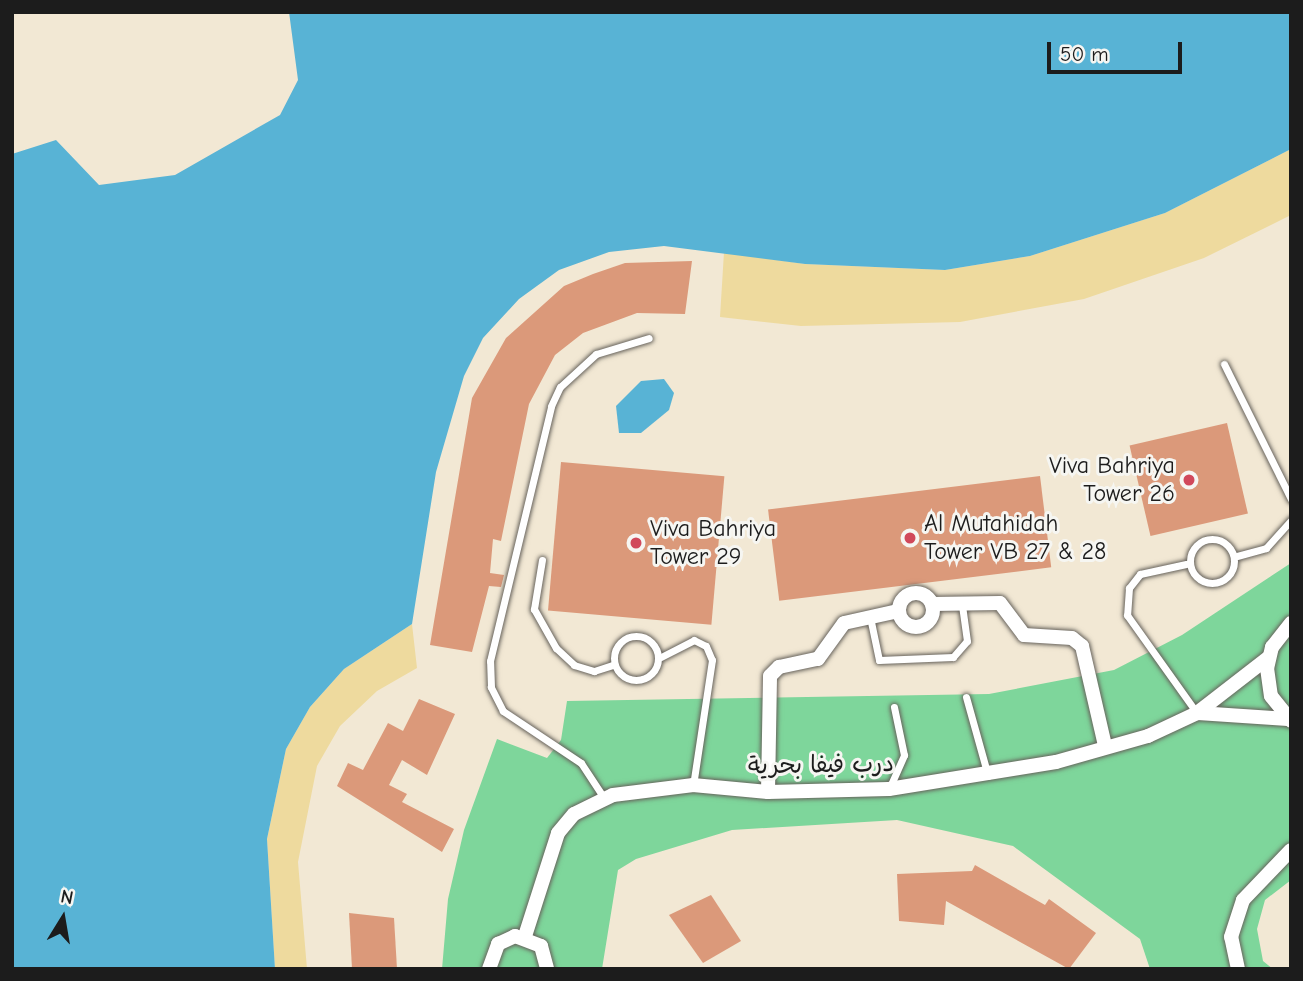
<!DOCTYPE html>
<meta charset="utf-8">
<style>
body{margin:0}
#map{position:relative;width:1303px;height:981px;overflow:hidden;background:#f2e8d4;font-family:"Comic Neue","Playpen Sans Arabic",sans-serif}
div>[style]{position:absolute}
.green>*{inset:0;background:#7ed69b}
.sand>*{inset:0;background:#eeda9e}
.water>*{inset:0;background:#58b3d5}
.building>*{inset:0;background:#db997a;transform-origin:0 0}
.roads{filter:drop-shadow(0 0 2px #67635c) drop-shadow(0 0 2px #67635c)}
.service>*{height:7px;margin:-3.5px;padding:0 3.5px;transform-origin:3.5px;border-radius:3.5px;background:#fff}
.service>.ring{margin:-3.5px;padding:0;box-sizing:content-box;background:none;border:7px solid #fff;border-radius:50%}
.minor>*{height:14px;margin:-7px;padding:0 7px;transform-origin:7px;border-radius:7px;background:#fff}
.minor>.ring{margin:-7px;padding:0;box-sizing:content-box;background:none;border:14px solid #fff;border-radius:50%}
.dots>*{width:19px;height:19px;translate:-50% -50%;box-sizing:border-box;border:4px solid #f6f6f2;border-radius:50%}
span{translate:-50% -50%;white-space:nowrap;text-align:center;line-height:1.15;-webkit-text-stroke:6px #f6f6f2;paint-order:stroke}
.poi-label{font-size:24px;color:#1c1c1c}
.right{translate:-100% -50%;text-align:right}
.left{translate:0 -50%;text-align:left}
.street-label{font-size:24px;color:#1c1c1c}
.frame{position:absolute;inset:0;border:14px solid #1c1c1c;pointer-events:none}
.north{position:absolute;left:28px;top:883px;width:70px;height:70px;-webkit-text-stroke:5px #f6f6f2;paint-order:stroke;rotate:11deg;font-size:19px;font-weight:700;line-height:28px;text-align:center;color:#1c1c1c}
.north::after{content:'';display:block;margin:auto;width:24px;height:32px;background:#1c1c1c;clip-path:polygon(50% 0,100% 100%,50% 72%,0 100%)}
.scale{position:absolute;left:1047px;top:42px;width:135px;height:32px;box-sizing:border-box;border:4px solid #1c1c1c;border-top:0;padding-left:9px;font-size:21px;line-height:24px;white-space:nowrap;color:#1c1c1c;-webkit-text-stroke:5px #f6f6f2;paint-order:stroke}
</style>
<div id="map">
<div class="green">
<i style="clip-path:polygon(1291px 563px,1291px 880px,1265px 900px,1257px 929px,1263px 961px,1273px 969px,1150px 969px,1140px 939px,1013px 846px,897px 820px,732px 830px,636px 859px,618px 870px,602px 969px,442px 969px,448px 899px,464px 830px,497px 739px,547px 758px,561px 740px,567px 701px,989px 694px,1114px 670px,1182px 635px)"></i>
</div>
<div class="sand">
<i style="clip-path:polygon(1291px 149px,1291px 215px,1204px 258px,1084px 299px,960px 322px,801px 326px,720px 317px,724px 252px,805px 264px,945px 270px,1030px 256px,1165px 213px)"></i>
<i style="clip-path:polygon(412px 624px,417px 668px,377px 691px,340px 726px,317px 766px,298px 862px,307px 969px,275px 969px,267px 839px,286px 749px,310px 707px,344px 669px)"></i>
</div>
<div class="water">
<i style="clip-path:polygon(289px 12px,1291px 12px,1291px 149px,1165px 213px,1030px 256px,945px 270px,805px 264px,664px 246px,609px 252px,559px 270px,519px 299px,483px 338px,464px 376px,436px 472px,412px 624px,344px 669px,310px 707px,286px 749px,267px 839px,275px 969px,12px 969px,12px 154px,56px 140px,99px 185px,175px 175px,280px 115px,298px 80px)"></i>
<i style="clip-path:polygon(664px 379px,674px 393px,669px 410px,641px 433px,619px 433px,616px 406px,641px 381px)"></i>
</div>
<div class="building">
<i style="clip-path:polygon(692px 261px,685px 314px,637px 313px,583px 333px,555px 355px,529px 404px,501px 541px,493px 539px,490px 573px,504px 575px,501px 587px,489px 586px,472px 652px,430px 645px,472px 398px,506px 338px,564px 286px,593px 274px,625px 263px)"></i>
<i style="left:1227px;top:423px;width:93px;height:100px;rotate:77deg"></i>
<i style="left:561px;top:462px;width:164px;height:149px;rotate:5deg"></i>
<i style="left:1040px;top:476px;width:92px;height:274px;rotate:83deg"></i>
<i style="clip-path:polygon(419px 699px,455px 714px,427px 775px,402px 760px,389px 785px,407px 794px,402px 802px,454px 829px,442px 852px,337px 786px,348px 763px,363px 770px,388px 723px,403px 731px)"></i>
<i style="clip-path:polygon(975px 865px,1045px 905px,1049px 899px,1096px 933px,1069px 969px,946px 901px,944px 925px,899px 921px,897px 874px,972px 871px)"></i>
<i style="clip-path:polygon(711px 895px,741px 941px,703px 963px,669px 915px)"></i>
<i style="clip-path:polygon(349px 913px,394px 918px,397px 969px,352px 969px)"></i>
</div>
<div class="roads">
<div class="service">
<i style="left:1224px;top:364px;width:151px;rotate:63.6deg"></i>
<i class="ring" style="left:1190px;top:539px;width:37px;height:37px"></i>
<i style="left:1237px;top:556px;width:30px;rotate:-15deg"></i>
<i style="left:1266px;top:548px;width:38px;rotate:-48deg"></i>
<i style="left:542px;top:560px;width:50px;rotate:99.3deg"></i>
<i style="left:534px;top:609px;width:45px;rotate:60.6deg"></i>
<i style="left:556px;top:648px;width:25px;rotate:43deg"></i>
<i style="left:574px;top:665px;width:21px;rotate:17deg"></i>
<i style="left:594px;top:671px;width:20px;rotate:-18deg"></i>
<i style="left:1186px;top:564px;width:47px;rotate:167.7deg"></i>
<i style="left:1140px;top:574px;width:18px;rotate:128deg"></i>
<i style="left:1129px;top:588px;width:27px;rotate:94deg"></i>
<i style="left:1127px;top:615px;width:120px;rotate:54.5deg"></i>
<i style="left:870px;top:617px;width:44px;rotate:78.2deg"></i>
<i style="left:879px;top:660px;width:74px;rotate:-2.3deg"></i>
<i style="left:953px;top:657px;width:21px;rotate:-49deg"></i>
<i style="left:967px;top:641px;width:36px;rotate:-98deg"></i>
<i class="ring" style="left:614px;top:636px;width:37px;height:37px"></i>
<i style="left:661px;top:657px;width:37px;rotate:-27deg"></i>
<i style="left:694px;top:640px;width:13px;rotate:27deg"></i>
<i style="left:706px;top:646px;width:15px;rotate:67deg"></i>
<i style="left:712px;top:660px;width:126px;rotate:98.6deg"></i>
<i style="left:966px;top:697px;width:82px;rotate:74.4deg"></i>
<i style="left:889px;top:789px;width:37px;rotate:-66deg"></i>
<i style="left:904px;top:755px;width:49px;rotate:-101.8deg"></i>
<i style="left:604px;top:798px;width:42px;rotate:-123.3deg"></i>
<i style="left:581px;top:763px;width:94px;rotate:-146.3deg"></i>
<i style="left:503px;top:711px;width:27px;rotate:-117deg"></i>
<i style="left:491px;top:687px;width:26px;rotate:-92deg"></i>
<i style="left:490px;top:661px;width:262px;rotate:-76.5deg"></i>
<i style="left:551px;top:406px;width:21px;rotate:-65deg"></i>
<i style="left:560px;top:387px;width:49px;rotate:-42.5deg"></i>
<i style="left:596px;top:354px;width:55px;rotate:-16.8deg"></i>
</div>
<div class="minor">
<i class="ring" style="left:899px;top:593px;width:20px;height:20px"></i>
<i style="left:932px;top:604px;width:68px;rotate:-0.8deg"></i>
<i style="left:1000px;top:603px;width:40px;rotate:53deg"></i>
<i style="left:1024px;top:635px;width:48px;rotate:3.6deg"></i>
<i style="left:1072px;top:638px;width:13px;rotate:39deg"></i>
<i style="left:1082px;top:646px;width:103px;rotate:77deg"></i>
<i style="left:1291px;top:623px;width:31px;rotate:128deg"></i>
<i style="left:1272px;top:647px;width:22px;rotate:103deg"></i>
<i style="left:1267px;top:668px;width:28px;rotate:82deg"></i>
<i style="left:1271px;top:696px;width:32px;rotate:51deg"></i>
<i style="left:1198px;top:713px;width:90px;rotate:3.8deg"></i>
<i style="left:768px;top:792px;width:116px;rotate:-89deg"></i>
<i style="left:770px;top:676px;width:13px;rotate:-45deg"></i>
<i style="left:779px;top:667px;width:40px;rotate:-12deg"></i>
<i style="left:818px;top:659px;width:44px;rotate:-54.2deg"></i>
<i style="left:844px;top:623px;width:55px;rotate:-12.5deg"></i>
<i style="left:525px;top:936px;width:108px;rotate:-72.2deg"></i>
<i style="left:558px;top:833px;width:25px;rotate:-50deg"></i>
<i style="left:574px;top:814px;width:43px;rotate:-26deg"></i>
<i style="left:613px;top:795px;width:81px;rotate:-7.1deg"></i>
<i style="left:693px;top:785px;width:75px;rotate:5.3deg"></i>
<i style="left:768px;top:792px;width:121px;rotate:-1.4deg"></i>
<i style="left:889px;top:789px;width:169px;rotate:-9.2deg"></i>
<i style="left:1056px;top:762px;width:96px;rotate:-15.8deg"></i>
<i style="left:1148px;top:736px;width:54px;rotate:-25.1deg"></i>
<i style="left:1197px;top:713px;width:90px;rotate:-37.8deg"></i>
<i style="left:489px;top:969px;width:27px;rotate:-70deg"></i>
<i style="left:498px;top:944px;width:19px;rotate:-25deg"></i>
<i style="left:515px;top:936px;width:28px;rotate:21deg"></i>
<i style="left:541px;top:946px;width:24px;rotate:75deg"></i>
<i style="left:1238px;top:969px;width:33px;rotate:-102deg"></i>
<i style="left:1231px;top:937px;width:39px;rotate:-72deg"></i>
<i style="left:1243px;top:900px;width:69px;rotate:-46.2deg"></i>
</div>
</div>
<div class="dots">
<i style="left:1189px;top:480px;background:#d1495b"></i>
<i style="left:910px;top:538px;background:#d1495b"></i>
<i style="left:636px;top:543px;background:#d1495b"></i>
</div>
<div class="poi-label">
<span class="right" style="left:1175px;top:480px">Viva Bahriya<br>Tower 26</span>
<span class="left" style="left:924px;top:538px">Al Mutahidah<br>Tower VB 27 &amp; 28</span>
<span class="left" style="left:650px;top:543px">Viva Bahriya<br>Tower 29</span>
</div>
<div class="street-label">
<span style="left:821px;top:765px;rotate:-1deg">درب فيفا بحرية</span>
</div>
<div class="frame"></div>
<div class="north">N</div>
<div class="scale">50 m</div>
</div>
